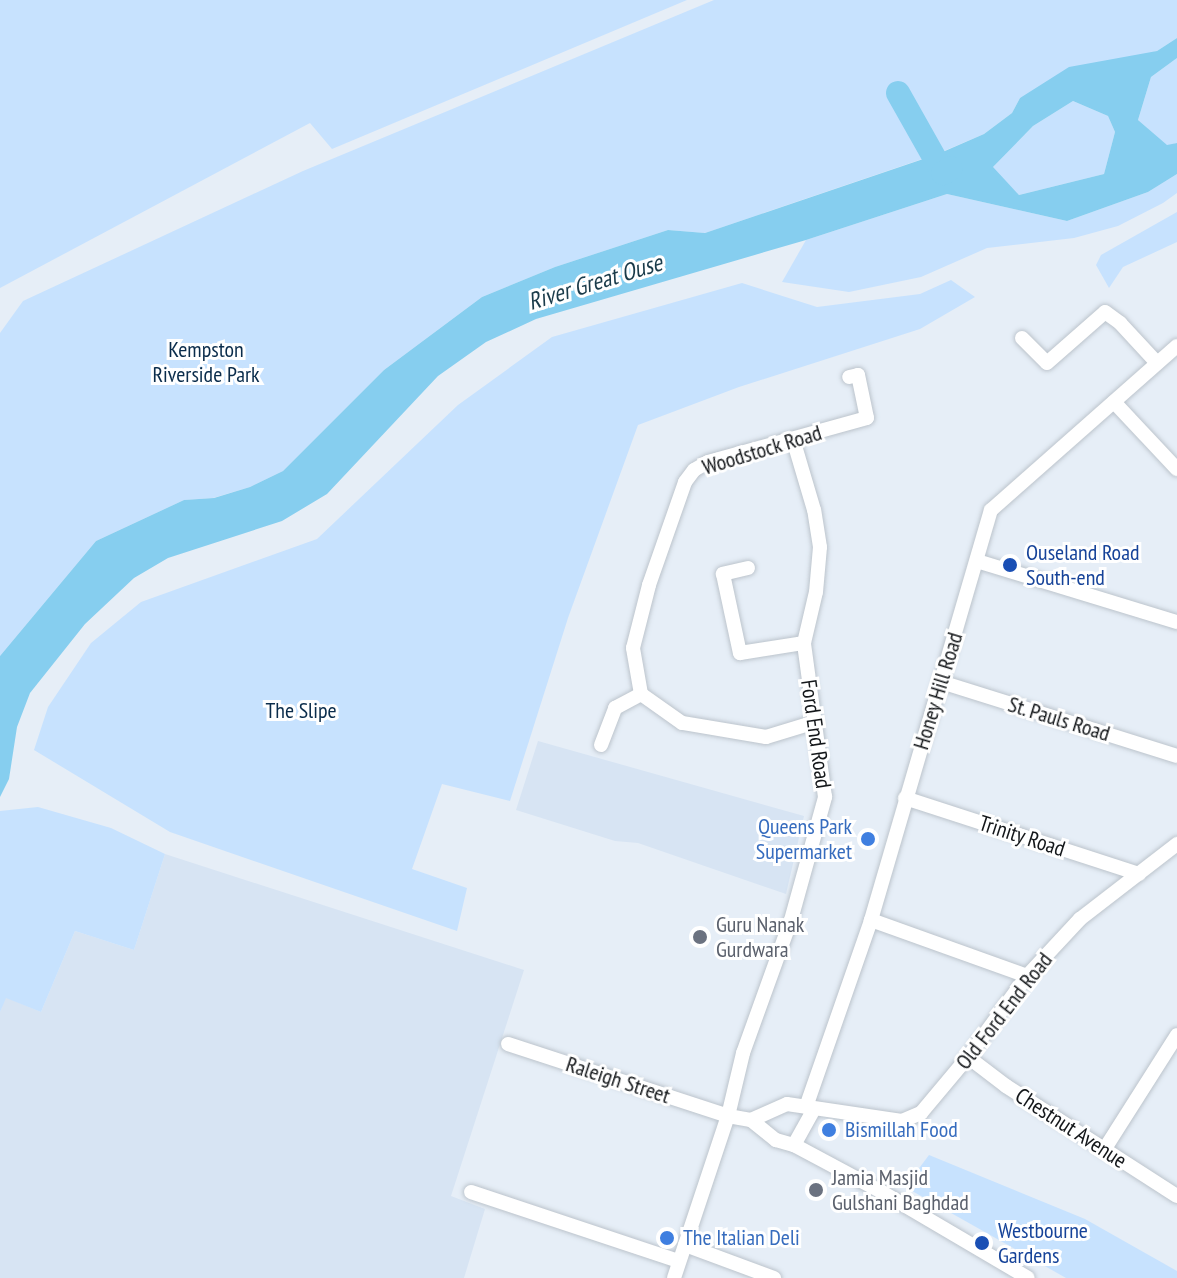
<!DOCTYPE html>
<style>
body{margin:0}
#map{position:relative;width:1177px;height:1278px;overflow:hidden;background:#e6eef7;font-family:"PT Sans Narrow",sans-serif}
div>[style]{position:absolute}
.built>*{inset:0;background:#d7e4f3}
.green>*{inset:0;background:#c7e2fe}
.water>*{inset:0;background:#86ceef}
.river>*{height:24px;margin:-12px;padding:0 12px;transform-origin:12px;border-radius:12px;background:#86ceef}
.roads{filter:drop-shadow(0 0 2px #bcc4cc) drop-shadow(0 0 2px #bcc4cc)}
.street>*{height:14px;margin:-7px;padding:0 7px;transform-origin:7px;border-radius:7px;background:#fff}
.dots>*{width:22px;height:22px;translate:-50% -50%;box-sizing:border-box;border:4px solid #fff;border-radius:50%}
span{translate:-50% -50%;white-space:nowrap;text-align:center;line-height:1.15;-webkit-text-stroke:6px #fff;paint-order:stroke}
.park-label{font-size:22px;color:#0a2c4b}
.street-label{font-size:22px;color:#14171a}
.transit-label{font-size:22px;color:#164399}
.left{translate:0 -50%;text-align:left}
.shop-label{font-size:22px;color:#366cbe}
.right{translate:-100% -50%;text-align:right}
.worship-label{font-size:22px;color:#5b616d}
.water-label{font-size:24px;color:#1a3b4a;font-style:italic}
</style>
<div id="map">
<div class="built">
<i style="clip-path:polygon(538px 741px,804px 816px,786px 894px,638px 843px,615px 841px,516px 810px)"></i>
<i style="clip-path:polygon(165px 854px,524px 970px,451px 1196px,485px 1209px,464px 1278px,0 1278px,0 1012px,5px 997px,41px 1012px,75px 931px,134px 950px)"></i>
</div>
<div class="green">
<i style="clip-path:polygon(0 0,687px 0,332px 149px,310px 123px,0 288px)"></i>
<i style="clip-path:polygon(714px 0,1177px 0,1177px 38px,1157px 51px,1020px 98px,1012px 113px,984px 134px,937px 154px,705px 233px,668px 230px,555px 267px,482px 297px,384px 370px,283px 471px,250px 487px,213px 498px,184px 500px,96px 541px,0 656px,0 333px,23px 301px,303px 171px)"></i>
<i style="clip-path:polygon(1177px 58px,1177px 143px,1167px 146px,1138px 120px,1151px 77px)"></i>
<i style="clip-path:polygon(1073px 101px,1108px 116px,1115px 132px,1104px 174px,1019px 195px,992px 168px,1033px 126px)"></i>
<i style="clip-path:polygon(1177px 174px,1177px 193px,1163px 203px,1118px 226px,1074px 238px,987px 248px,921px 277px,849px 292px,782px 282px,806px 240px,947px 194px,1067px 221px,1148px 192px)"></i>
<i style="clip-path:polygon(1177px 212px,1177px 242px,1123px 267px,1109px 288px,1096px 265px,1101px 255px)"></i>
<i style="clip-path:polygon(951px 280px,975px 297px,920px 329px,739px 387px,638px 425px,568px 618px,510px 801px,442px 784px,412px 869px,467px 888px,457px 931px,170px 832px,34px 750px,48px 707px,91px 643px,141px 602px,317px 539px,458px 405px,552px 337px,742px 283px,817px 307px,920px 294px)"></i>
<i style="clip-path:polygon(38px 807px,111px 828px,165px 854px,134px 950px,75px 931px,41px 1012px,6px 998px,0 1012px,0 811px)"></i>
<i style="clip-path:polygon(929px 1155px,1085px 1219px,1177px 1271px,1177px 1278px,1066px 1278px,905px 1187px)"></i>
</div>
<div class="water">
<i style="clip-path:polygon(evenodd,1177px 38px,1177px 58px,1151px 77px,1138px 120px,1167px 145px,1177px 143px,1177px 174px,1148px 192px,1067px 221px,947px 194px,806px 240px,536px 319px,486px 342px,438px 376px,327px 494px,282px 521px,168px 558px,134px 578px,85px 624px,30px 693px,17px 727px,9px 779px,0 797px,0 656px,96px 541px,184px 500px,214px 498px,250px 487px,283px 471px,384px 370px,482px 297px,555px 267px,668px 230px,705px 233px,938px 154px,984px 134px,1012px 113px,1020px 98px,1069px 67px,1157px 51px,1177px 38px,1073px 101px,1108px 116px,1115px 132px,1104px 174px,1019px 195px,993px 167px,1033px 126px,1073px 101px)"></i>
</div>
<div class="river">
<i style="left:898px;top:93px;width:92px;rotate:60.6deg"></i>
<i style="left:943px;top:173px;width:9px;rotate:-32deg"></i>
</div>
<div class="roads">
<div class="street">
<i style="left:1022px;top:338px;width:35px;rotate:45deg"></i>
<i style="left:1047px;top:363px;width:77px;rotate:-41.3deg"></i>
<i style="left:1105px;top:312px;width:19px;rotate:36deg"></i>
<i style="left:1120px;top:323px;width:54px;rotate:47.2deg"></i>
<i style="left:1114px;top:402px;width:92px;rotate:46.8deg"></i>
<i style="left:977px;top:561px;width:209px;rotate:17deg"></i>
<i style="left:748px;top:568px;width:26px;rotate:167deg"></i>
<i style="left:723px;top:574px;width:81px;rotate:77.9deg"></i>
<i style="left:740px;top:653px;width:65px;rotate:-8.9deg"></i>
<i style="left:941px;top:682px;width:247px;rotate:17.4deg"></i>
<i style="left:812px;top:723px;width:48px;rotate:163.1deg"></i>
<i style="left:766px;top:737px;width:85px;rotate:-170.5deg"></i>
<i style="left:682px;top:723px;width:50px;rotate:-144.7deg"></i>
<i style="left:641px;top:694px;width:47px;rotate:-99.9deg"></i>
<i style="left:633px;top:648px;width:65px;rotate:-75.7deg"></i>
<i style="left:649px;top:585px;width:109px;rotate:-70.7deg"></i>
<i style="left:685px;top:482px;width:15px;rotate:-53deg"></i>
<i style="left:694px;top:470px;width:16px;rotate:-30deg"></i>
<i style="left:708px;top:462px;width:165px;rotate:-15.5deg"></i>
<i style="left:867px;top:418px;width:44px;rotate:-101.8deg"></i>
<i style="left:858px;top:375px;width:9px;rotate:167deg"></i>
<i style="left:601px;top:745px;width:40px;rotate:-69deg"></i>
<i style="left:615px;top:708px;width:30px;rotate:-28deg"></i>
<i style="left:905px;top:798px;width:246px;rotate:18deg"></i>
<i style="left:871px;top:920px;width:166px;rotate:19.7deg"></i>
<i style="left:508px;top:1044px;width:231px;rotate:18.1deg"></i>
<i style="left:728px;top:1116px;width:65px;rotate:-76.6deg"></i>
<i style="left:743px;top:1053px;width:141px;rotate:-70.2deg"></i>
<i style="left:791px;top:920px;width:128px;rotate:-74.5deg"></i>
<i style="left:825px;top:797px;width:155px;rotate:-97.8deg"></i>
<i style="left:804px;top:643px;width:52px;rotate:-76.8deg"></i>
<i style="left:816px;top:592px;width:45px;rotate:-84.9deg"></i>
<i style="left:820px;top:547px;width:37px;rotate:-99deg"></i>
<i style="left:814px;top:510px;width:74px;rotate:-106.5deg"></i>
<i style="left:968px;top:1057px;width:48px;rotate:37.3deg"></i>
<i style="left:1006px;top:1086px;width:203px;rotate:32.8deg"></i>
<i style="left:806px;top:1107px;width:198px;rotate:-70.8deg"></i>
<i style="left:871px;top:920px;width:427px;rotate:-73.7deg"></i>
<i style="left:991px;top:510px;width:248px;rotate:-41.4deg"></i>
<i style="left:751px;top:1120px;width:39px;rotate:-24deg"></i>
<i style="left:787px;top:1104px;width:116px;rotate:8.4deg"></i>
<i style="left:902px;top:1121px;width:21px;rotate:-23deg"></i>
<i style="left:921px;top:1113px;width:73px;rotate:-50deg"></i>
<i style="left:968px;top:1057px;width:100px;rotate:-53.9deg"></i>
<i style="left:1027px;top:976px;width:78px;rotate:-47.1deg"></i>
<i style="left:1080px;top:919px;width:123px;rotate:-37.7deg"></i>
<i style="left:751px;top:1120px;width:32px;rotate:39deg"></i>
<i style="left:776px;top:1140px;width:19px;rotate:16deg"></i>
<i style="left:794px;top:1145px;width:100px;rotate:28.1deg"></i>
<i style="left:882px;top:1192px;width:169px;rotate:30.5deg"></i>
<i style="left:794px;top:1145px;width:41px;rotate:-60.9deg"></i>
<i style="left:1104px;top:1150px;width:136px;rotate:-57.6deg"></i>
<i style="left:471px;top:1192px;width:219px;rotate:18.4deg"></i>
<i style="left:685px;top:1245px;width:95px;rotate:20.3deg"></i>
<i style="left:674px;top:1278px;width:171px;rotate:-71.6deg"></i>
<i style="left:728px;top:1116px;width:23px;rotate:10deg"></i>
</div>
</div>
<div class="dots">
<i style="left:1010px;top:565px;background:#1a4fb4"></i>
<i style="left:868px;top:839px;background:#3f7fe0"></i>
<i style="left:700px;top:937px;background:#6b7280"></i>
<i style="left:829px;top:1130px;background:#3f7fe0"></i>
<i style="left:816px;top:1190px;background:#6b7280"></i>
<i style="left:667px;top:1238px;background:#3f7fe0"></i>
<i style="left:982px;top:1243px;background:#1a4fb4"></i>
</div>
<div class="park-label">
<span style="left:206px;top:362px">Kempston<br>Riverside Park</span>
<span style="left:301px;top:711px">The Slipe</span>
</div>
<div class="street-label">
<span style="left:762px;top:450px;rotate:-17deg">Woodstock Road</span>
<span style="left:938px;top:691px;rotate:-73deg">Honey Hill Road</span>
<span style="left:1059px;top:719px;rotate:17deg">St. Pauls Road</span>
<span style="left:816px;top:734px;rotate:82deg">Ford End Road</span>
<span style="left:1022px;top:836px;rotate:18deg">Trinity Road</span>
<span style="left:1004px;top:1011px;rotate:-52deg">Old Ford End Road</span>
<span style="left:618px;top:1080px;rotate:18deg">Raleigh Street</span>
<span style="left:1071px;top:1128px;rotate:33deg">Chestnut Avenue</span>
</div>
<div class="transit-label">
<span class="left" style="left:1026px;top:565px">Ouseland Road<br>South-end</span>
<span class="left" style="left:998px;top:1243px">Westbourne<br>Gardens</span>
</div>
<div class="shop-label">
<span class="right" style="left:852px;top:839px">Queens Park<br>Supermarket</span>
<span class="left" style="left:845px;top:1130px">Bismillah Food</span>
<span class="left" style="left:683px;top:1238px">The Italian Deli</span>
</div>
<div class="worship-label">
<span class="left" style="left:716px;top:937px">Guru Nanak<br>Gurdwara</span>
<span class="left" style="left:832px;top:1190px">Jamia Masjid<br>Gulshani Baghdad</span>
</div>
<div class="water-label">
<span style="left:595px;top:282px;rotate:-17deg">River Great Ouse</span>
</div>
</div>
